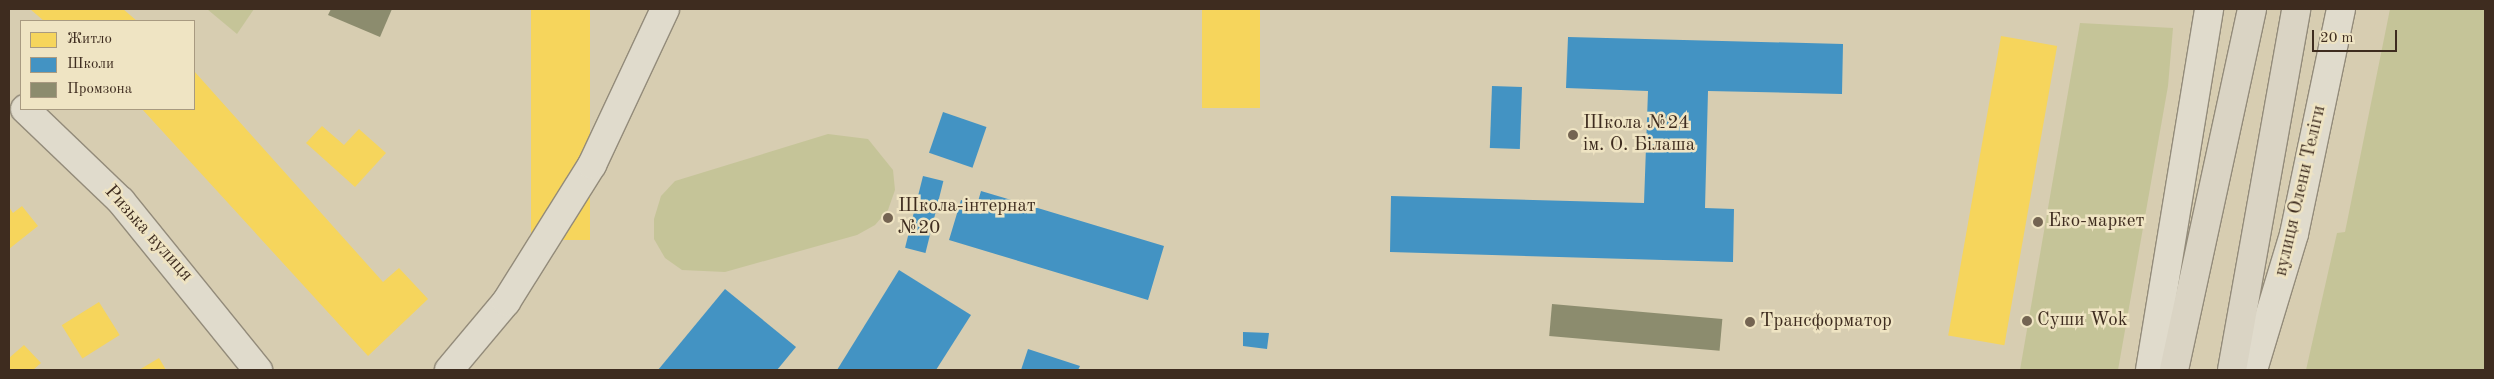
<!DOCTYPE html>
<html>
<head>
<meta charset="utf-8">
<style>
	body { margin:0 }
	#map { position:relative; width:2494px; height:379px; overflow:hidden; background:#d7cdb1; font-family:"Old Standard TT",serif }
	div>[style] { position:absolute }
	.green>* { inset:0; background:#c5c498 }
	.homes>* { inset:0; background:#f6d55c; transform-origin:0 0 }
	.schools>* { inset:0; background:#4393c3; transform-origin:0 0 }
	.industry>* { inset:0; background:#8c8c6e; transform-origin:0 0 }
	.roads { filter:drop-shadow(1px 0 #938b7a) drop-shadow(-1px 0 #938b7a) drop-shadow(0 1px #938b7a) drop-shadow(0 -1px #938b7a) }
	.tertiary>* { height:28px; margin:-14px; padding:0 14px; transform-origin:14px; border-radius:14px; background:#e0dbcc }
	.secondary>* { height:28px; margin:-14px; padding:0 14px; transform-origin:14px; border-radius:14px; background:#e0dbcc }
	.primary>* { height:28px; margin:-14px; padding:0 14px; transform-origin:14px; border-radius:14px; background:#dad4c4 }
	.dots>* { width:14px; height:14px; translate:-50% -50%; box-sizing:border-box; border:2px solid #efe4c3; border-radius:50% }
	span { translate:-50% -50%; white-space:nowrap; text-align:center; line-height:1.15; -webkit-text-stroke:5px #efe4c3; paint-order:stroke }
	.poi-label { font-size:19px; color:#3e2c1f }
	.left { translate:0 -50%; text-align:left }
	.street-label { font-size:19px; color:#3e2c1f }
	.frame { position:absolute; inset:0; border:10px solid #3e2c1f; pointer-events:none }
	.legend { position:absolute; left:20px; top:20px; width:175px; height:90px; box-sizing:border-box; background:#efe4c3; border:1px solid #a89a81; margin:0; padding:6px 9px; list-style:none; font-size:15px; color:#3e2c1f }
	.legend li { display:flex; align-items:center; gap:10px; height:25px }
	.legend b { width:25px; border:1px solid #a89a81 }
	.scale { position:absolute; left:2312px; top:30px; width:85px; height:22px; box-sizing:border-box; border:2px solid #3e2c1f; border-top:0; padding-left:6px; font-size:15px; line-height:18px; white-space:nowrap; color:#3e2c1f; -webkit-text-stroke:4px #efe4c3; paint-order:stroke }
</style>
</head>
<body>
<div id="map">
	<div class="green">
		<div style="clip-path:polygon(207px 9px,254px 9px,237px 34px)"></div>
		<div style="clip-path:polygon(2390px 9px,2485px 9px,2485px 370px,2306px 370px,2337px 233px,2345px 232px)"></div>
		<div style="clip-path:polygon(2080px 23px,2173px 28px,2168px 86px,2118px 370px,2020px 370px)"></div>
		<div style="clip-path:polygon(828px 134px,868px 139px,893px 170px,895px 190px,888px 210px,875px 225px,857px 235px,725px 272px,682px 270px,665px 258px,654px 239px,654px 219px,661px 196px,675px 181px)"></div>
	</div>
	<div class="homes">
		<div style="clip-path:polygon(30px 9px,123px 9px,137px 21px,44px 21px)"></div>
		<div style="left:531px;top:9px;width:59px;height:231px"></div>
		<div style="left:1202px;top:9px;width:58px;height:99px"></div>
		<div style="left:2001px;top:36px;width:57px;height:304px;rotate:10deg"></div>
		<div style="clip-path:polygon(194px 71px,383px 282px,399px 268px,428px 299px,368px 356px,142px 109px,194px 109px)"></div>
		<div style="clip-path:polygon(322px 126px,344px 145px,359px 129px,386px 153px,355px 187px,306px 143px)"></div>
		<div style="clip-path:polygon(22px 206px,38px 226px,9px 249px,9px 207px,13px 213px)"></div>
		<div style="left:99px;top:302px;width:39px;height:44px;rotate:58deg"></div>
		<div style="clip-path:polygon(24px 345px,41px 363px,33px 370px,9px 370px,9px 358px)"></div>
		<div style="clip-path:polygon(159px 358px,166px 370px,139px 370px)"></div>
	</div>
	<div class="schools">
		<div style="clip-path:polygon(1568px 37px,1843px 44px,1842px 94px,1708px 91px,1705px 208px,1734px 209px,1733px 262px,1390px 252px,1391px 196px,1644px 203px,1648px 91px,1566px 88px)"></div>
		<div style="left:1492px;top:86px;width:30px;height:62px;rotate:2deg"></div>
		<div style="left:943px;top:112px;width:46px;height:43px;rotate:19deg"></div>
		<div style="left:923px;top:176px;width:21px;height:74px;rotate:14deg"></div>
		<div style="clip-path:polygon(981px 191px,1164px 246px,1148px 300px,949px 240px,961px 200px,977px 205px)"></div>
		<div style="clip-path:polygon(899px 270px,971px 315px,936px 370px,837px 370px)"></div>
		<div style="clip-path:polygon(725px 289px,796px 347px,777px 370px,658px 370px)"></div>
		<div style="clip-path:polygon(1243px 332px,1269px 333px,1267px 349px,1243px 346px)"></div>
		<div style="clip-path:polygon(1028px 349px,1080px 366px,1078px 370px,1021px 370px)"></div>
	</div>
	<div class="industry">
		<div style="clip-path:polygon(331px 9px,392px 9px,380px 37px,328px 15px)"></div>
		<div style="left:1552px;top:304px;width:171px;height:32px;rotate:5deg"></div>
	</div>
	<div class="roads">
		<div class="tertiary">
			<div style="left:25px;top:109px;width:133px;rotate:43.8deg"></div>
			<div style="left:121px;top:201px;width:218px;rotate:51deg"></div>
			<div style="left:449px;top:370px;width:89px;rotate:-50deg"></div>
			<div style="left:506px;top:302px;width:162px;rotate:-57.9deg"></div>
			<div style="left:592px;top:165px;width:172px;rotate:-64.9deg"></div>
		</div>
		<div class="secondary">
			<div style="left:2150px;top:370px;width:366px;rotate:-80.7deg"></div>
			<div style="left:2253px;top:370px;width:142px;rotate:-73.2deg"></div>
			<div style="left:2294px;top:234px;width:230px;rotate:-78.2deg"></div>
		</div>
		<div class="primary">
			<div style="left:2174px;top:370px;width:369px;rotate:-77.8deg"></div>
			<div style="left:2232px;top:370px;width:367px;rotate:-79.9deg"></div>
		</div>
	</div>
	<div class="dots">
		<div style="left:1573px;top:135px;background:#746452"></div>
		<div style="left:888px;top:218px;background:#746452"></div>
		<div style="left:2038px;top:222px;background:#746452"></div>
		<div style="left:2027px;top:321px;background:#746452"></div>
		<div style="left:1750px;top:322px;background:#746452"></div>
	</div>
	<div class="poi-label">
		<span class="left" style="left:1583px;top:135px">Школа №24<br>ім. О. Білаша</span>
		<span class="left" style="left:898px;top:218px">Школа-інтернат<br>№20</span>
		<span class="left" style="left:2048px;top:222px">Еко-маркет</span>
		<span class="left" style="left:2037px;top:321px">Суши Wok</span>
		<span class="left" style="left:1760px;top:322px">Трансформатор</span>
	</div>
	<div class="street-label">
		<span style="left:2301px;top:191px;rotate:-77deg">вулиця Олени Теліги</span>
		<span style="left:148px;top:234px;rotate:48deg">Ризька вулиця</span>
	</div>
	<div class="frame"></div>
	<ul class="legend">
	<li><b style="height:14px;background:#f6d55c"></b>Житло</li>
	<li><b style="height:14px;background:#4393c3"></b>Школи</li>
	<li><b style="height:14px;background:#8c8c6e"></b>Промзона</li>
	</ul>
	<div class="scale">20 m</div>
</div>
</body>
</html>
